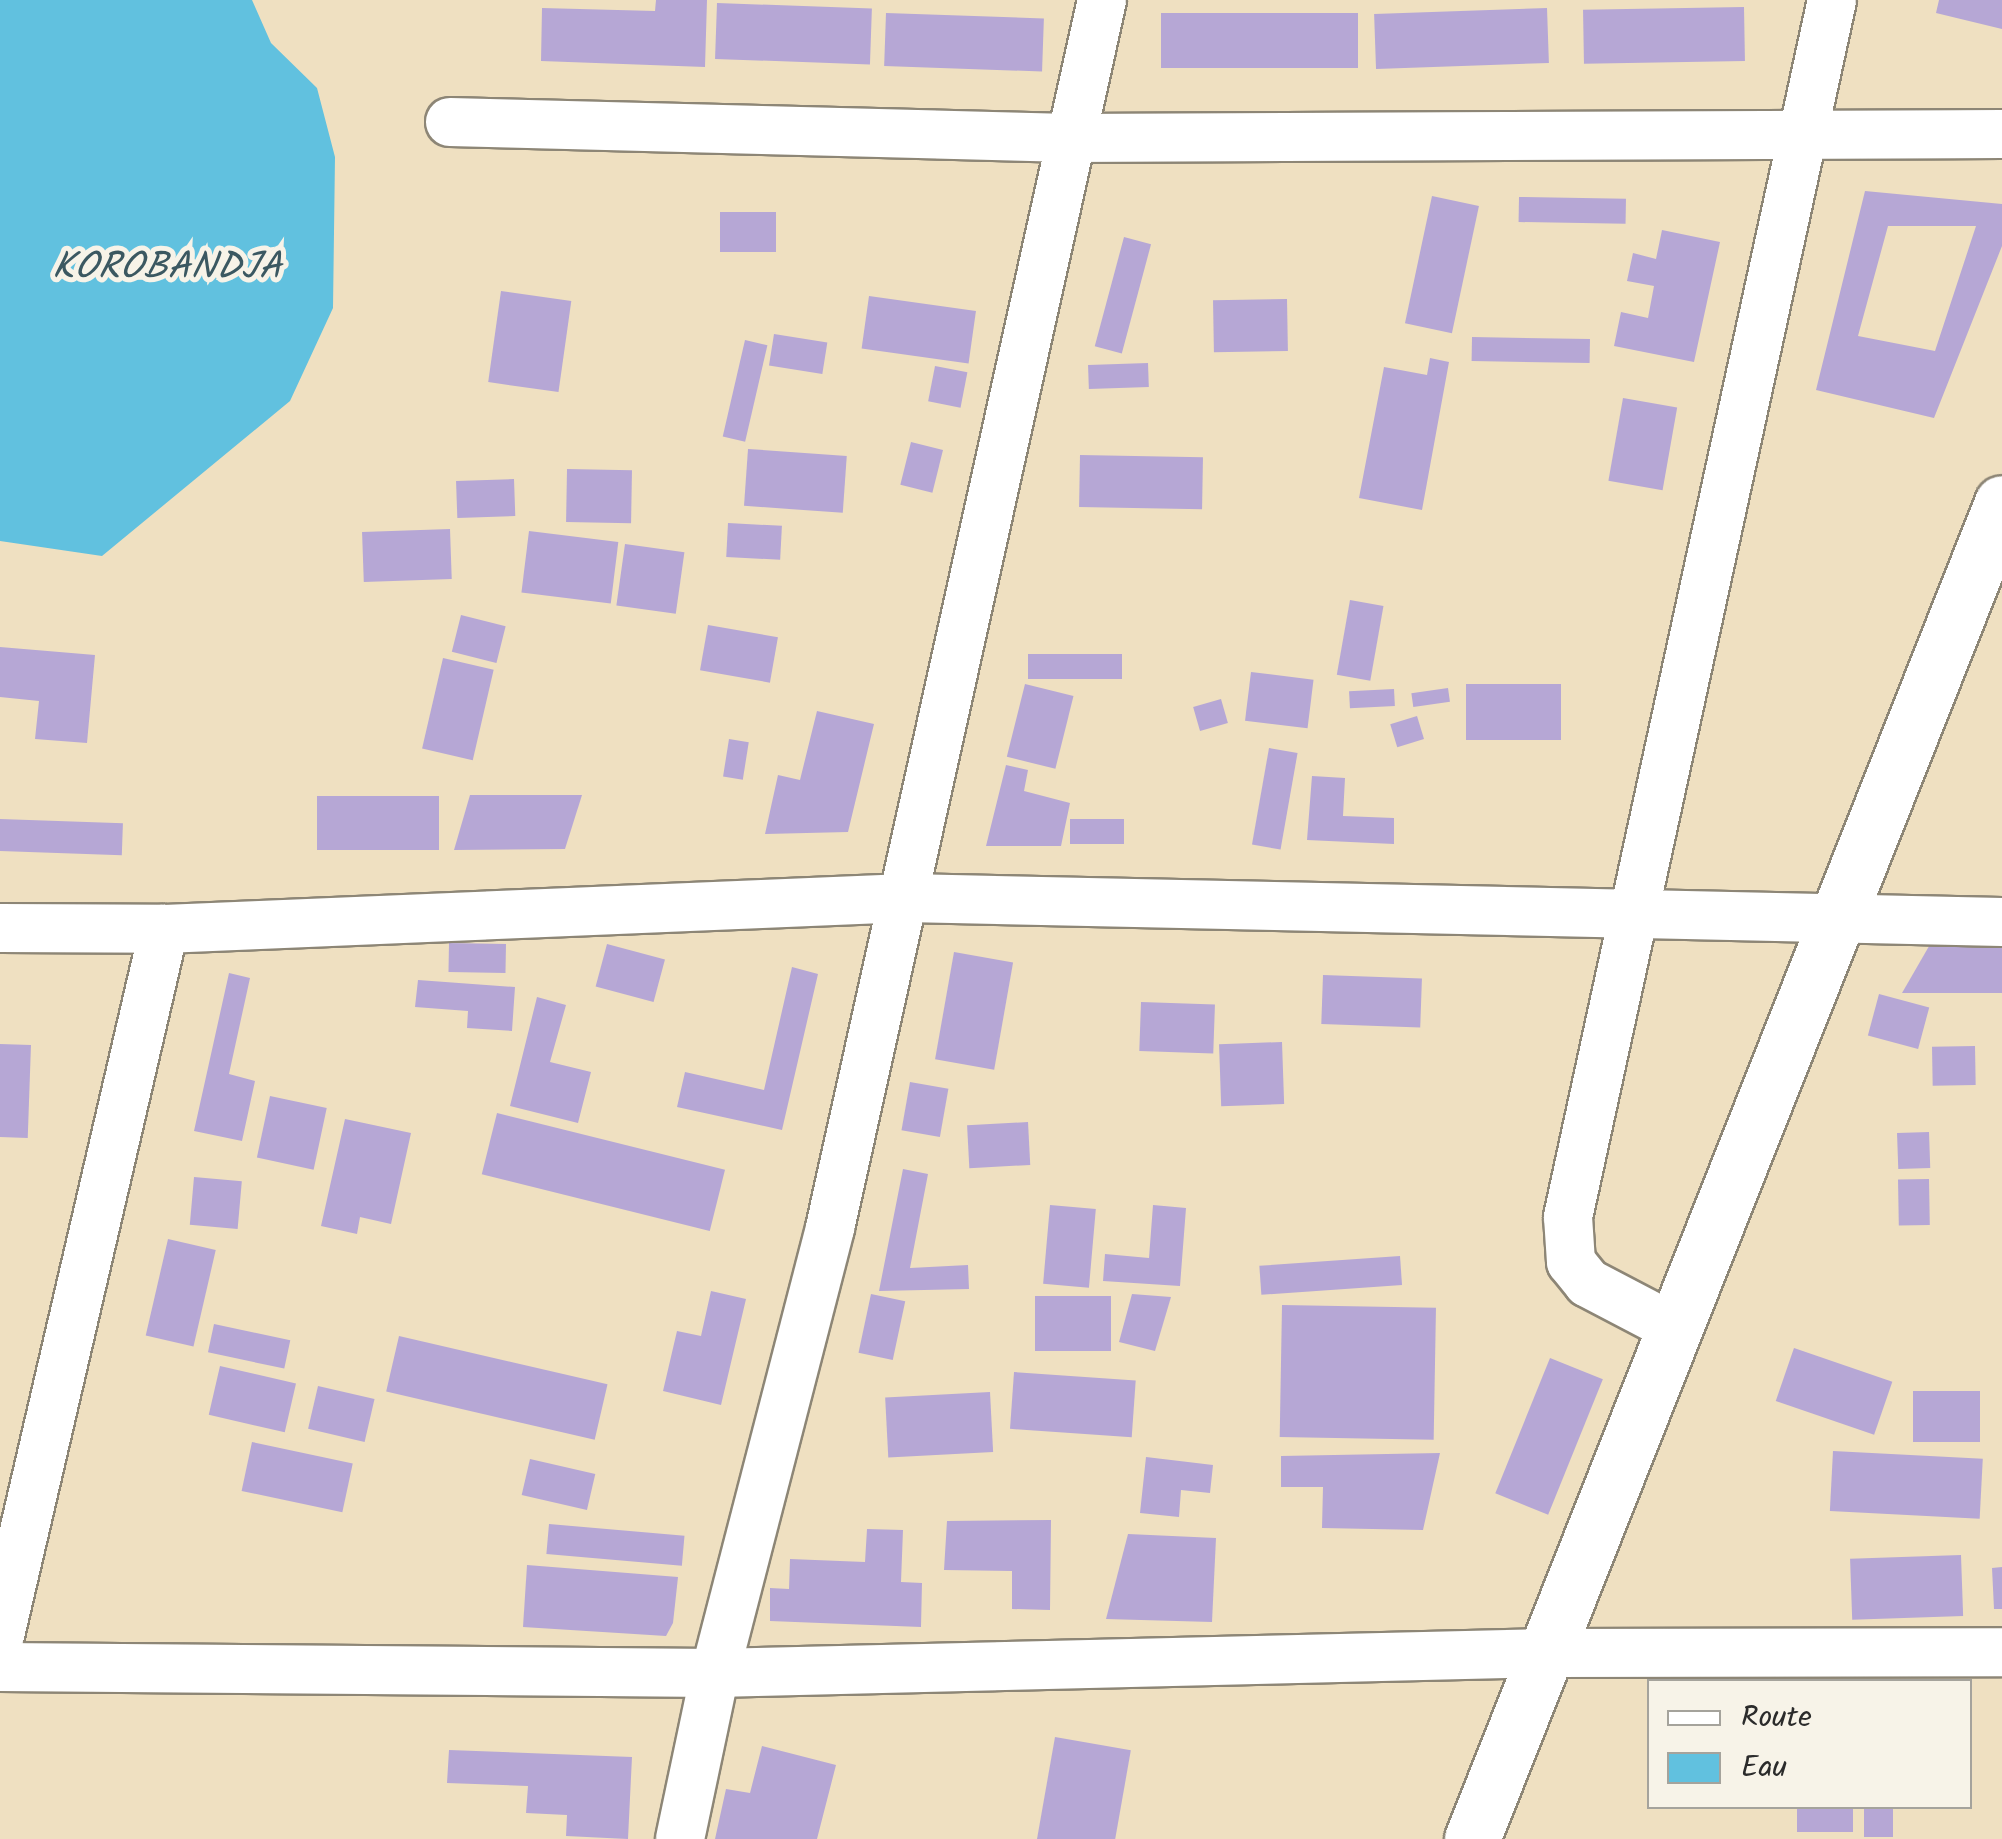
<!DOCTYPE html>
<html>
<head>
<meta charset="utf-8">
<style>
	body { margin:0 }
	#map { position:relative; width:2002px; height:1839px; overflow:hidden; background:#efe0c1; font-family:Kalam,sans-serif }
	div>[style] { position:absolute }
	.water>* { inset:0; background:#61c1df }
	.building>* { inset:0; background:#b6a7d5; transform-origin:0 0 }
	.roads { filter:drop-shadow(2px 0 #8d8676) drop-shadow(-2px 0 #8d8676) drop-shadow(0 2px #8d8676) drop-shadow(0 -2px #8d8676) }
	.minor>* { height:48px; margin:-24px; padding:0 24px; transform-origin:24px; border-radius:24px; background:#fff }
	.primary>* { height:55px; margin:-27.5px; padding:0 27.5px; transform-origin:27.5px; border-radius:27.5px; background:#fff }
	span { translate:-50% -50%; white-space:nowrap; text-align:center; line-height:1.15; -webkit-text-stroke:10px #f7f3e8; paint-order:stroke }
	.water-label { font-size:38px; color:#3b5861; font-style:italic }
	.legend { position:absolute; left:1647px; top:1679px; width:325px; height:130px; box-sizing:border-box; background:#f7f3e8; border:2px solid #a5a39c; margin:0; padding:12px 18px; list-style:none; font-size:30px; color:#2b2b2b }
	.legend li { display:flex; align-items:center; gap:20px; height:50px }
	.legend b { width:50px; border:2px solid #a5a39c }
</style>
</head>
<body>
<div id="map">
	<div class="water">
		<div style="clip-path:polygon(0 0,252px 0,271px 43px,317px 88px,335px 157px,333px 308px,290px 401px,102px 556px,0 541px)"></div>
	</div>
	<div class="building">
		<div style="clip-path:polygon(656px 0,707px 0,705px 67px,541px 61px,542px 8px,655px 11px)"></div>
		<div style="clip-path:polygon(1939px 0,2002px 0,2002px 29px,1936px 13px)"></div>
		<div style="left:717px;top:3px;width:155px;height:56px;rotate:2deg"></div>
		<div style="left:1744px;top:7px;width:54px;height:161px;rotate:89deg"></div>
		<div style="left:1547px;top:8px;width:55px;height:173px;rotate:88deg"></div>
		<div style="left:886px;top:13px;width:158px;height:53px;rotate:2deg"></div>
		<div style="left:1358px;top:13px;width:55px;height:197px;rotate:90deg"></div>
		<div style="clip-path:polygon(evenodd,1865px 191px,2002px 204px,2002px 246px,1934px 418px,1816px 390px,1865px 191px,1888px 226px,1976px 226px,1935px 351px,1858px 336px,1888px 226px)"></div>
		<div style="left:1432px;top:196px;width:48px;height:130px;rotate:12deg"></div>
		<div style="left:1519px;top:197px;width:107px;height:25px;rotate:1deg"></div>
		<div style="left:776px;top:212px;width:40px;height:56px;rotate:90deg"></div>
		<div style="clip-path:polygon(1662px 230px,1720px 242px,1694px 362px,1614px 346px,1621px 312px,1648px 318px,1654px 286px,1627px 281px,1633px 253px,1656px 259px)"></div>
		<div style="left:1124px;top:237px;width:28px;height:113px;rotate:15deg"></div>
		<div style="left:501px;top:291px;width:71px;height:92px;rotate:8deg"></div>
		<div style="left:869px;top:296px;width:108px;height:53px;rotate:8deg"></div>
		<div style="left:1287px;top:299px;width:52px;height:74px;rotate:89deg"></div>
		<div style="left:774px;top:334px;width:54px;height:32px;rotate:9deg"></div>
		<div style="left:1472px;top:337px;width:118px;height:24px;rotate:1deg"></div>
		<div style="left:745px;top:340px;width:23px;height:99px;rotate:13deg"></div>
		<div style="clip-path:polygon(1430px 358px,1449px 362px,1422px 510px,1359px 498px,1384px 367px,1427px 375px)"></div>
		<div style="left:1148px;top:363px;width:24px;height:60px;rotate:88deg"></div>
		<div style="left:935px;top:366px;width:33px;height:36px;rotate:11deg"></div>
		<div style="left:1623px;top:398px;width:55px;height:84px;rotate:10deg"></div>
		<div style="left:911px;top:442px;width:33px;height:44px;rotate:14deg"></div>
		<div style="left:748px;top:449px;width:99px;height:57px;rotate:4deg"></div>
		<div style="left:1080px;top:455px;width:123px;height:52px;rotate:1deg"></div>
		<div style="left:567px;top:469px;width:65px;height:53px;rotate:1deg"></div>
		<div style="left:514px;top:479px;width:37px;height:58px;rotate:88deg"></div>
		<div style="left:728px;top:523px;width:54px;height:34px;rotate:3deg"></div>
		<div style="left:450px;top:529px;width:50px;height:88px;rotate:88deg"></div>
		<div style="left:529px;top:531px;width:90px;height:62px;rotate:7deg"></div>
		<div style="left:625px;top:544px;width:60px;height:62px;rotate:8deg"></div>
		<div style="left:1350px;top:600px;width:34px;height:76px;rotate:10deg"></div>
		<div style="left:461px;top:615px;width:46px;height:38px;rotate:14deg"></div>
		<div style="left:708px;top:625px;width:71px;height:46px;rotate:10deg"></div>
		<div style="clip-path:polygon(0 647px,95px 655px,87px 743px,35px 739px,39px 701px,0 697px)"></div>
		<div style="left:1122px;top:654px;width:25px;height:94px;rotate:90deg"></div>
		<div style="left:443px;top:658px;width:52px;height:93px;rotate:13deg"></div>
		<div style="left:1251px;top:672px;width:63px;height:49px;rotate:7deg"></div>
		<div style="left:1025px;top:684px;width:50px;height:75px;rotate:14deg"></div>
		<div style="left:1466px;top:684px;width:95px;height:56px"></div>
		<div style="left:1448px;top:688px;width:14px;height:37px;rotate:82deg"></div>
		<div style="left:1394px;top:689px;width:17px;height:45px;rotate:87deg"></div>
		<div style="left:1221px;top:699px;width:25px;height:29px;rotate:74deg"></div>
		<div style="clip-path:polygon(817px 711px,874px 724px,848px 832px,765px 834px,778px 775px,800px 780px)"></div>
		<div style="left:1417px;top:716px;width:24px;height:28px;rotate:73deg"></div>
		<div style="left:729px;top:739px;width:20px;height:38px;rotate:9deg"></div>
		<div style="left:1269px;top:748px;width:29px;height:98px;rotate:10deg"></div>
		<div style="clip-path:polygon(1006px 765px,1028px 770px,1024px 791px,1070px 803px,1061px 846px,986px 846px)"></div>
		<div style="clip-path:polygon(1312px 776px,1345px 778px,1343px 816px,1394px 818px,1394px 844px,1307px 840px)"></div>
		<div style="clip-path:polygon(470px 795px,582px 795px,565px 849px,454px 850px)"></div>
		<div style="left:439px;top:796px;width:54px;height:122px;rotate:90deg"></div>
		<div style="left:0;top:819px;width:123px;height:32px;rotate:2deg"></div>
		<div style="left:1124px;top:819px;width:25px;height:54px;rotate:90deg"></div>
		<div style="clip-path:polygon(1932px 941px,2002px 941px,2002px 993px,1902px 993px)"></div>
		<div style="left:449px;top:943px;width:57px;height:29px;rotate:1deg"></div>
		<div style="left:607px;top:944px;width:60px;height:44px;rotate:15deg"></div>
		<div style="left:954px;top:952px;width:60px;height:109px;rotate:10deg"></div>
		<div style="clip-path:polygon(792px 967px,818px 974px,782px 1130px,677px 1107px,685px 1072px,764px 1090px)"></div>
		<div style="clip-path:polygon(229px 973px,250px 978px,229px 1074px,255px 1081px,242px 1141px,194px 1131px)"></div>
		<div style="left:1323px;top:975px;width:99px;height:49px;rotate:2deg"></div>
		<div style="clip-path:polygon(418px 980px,515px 987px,512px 1031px,467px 1028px,468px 1011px,415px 1007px)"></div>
		<div style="left:1879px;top:994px;width:52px;height:43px;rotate:15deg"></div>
		<div style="clip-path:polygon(537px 997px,566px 1005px,550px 1062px,591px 1072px,578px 1123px,510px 1106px)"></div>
		<div style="left:1141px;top:1002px;width:74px;height:49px;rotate:2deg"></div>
		<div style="left:1282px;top:1042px;width:62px;height:63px;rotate:88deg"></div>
		<div style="left:0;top:1044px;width:31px;height:93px;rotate:2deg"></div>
		<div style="left:1975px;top:1046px;width:39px;height:43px;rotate:89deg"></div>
		<div style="left:910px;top:1082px;width:39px;height:49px;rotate:10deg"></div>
		<div style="left:270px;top:1096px;width:58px;height:63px;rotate:12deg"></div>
		<div style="left:497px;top:1113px;width:235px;height:63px;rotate:14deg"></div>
		<div style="clip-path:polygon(345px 1119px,411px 1133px,391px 1224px,360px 1217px,357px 1234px,321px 1226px)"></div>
		<div style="left:1028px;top:1122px;width:43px;height:61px;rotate:87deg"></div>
		<div style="left:1929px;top:1132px;width:36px;height:32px;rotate:88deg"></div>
		<div style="clip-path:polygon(903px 1169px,928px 1174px,910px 1268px,968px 1265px,969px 1289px,879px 1291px)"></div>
		<div style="left:194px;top:1177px;width:48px;height:48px;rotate:5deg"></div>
		<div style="left:1929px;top:1179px;width:46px;height:31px;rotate:89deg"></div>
		<div style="left:1050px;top:1205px;width:46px;height:79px;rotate:5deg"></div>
		<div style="clip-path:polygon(1153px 1205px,1186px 1208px,1180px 1286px,1103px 1281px,1105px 1254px,1149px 1258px)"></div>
		<div style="left:168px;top:1239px;width:49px;height:99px;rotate:13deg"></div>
		<div style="left:1400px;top:1256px;width:29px;height:141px;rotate:86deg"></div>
		<div style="clip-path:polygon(711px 1291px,746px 1299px,721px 1405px,663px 1391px,677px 1331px,701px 1336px)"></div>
		<div style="left:871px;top:1294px;width:35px;height:60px;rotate:12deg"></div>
		<div style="clip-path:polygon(1132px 1294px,1171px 1297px,1155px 1351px,1119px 1342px)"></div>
		<div style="left:1035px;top:1296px;width:76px;height:55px"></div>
		<div style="left:1282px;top:1305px;width:154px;height:132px;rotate:1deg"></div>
		<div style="left:214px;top:1324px;width:78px;height:29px;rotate:12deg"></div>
		<div style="left:399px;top:1336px;width:214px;height:57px;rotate:13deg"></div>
		<div style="left:1794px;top:1348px;width:104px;height:56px;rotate:19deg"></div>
		<div style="left:1550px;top:1358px;width:57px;height:146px;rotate:22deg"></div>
		<div style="left:220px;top:1366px;width:78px;height:50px;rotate:13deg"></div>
		<div style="left:1014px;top:1372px;width:122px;height:57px;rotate:4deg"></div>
		<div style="left:318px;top:1386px;width:58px;height:44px;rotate:13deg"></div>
		<div style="left:1980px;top:1391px;width:51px;height:67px;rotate:90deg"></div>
		<div style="left:990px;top:1392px;width:60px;height:105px;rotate:87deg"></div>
		<div style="left:252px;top:1442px;width:103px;height:50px;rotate:12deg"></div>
		<div style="left:1833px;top:1451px;width:150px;height:60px;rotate:3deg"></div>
		<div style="clip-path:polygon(1440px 1453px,1423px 1530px,1322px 1528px,1323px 1487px,1281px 1487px,1281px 1456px)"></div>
		<div style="clip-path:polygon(1146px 1457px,1213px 1465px,1210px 1493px,1181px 1490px,1179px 1517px,1140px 1513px)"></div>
		<div style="left:530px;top:1459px;width:67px;height:37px;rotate:13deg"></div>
		<div style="clip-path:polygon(1051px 1520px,1050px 1610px,1012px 1609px,1012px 1571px,944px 1570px,947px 1521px)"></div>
		<div style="left:549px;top:1524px;width:136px;height:30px;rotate:5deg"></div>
		<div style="clip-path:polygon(867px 1529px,903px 1530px,901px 1582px,922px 1583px,921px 1627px,770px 1621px,770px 1588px,789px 1589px,790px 1559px,865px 1562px)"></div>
		<div style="clip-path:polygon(1128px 1534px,1216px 1538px,1212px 1622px,1106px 1619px)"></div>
		<div style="left:1961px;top:1555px;width:61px;height:111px;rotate:88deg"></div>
		<div style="clip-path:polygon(527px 1565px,678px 1577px,673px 1623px,666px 1636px,523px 1627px)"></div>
		<div style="clip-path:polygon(2002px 1567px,2002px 1609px,1994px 1609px,1992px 1568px)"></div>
		<div style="left:1055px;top:1737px;width:77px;height:104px;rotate:10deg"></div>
		<div style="clip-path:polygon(762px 1746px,836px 1765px,817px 1839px,715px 1839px,726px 1789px,750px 1793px)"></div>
		<div style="clip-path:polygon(449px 1750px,632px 1757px,628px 1839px,566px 1836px,567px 1815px,526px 1813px,528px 1786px,447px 1783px)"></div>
		<div style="left:1797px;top:1806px;width:56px;height:26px"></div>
		<div style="left:1864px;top:1806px;width:29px;height:31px"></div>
	</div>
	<div class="roads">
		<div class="minor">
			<div style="left:450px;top:122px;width:619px;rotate:1.48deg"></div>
			<div style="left:1069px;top:138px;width:933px;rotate:-0.25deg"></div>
			<div style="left:0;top:928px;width:164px;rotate:0.3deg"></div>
			<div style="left:164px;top:929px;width:743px;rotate:-2.39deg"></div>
			<div style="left:906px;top:898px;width:1096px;rotate:1.25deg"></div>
			<div style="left:1674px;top:1328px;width:97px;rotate:-152.4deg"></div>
			<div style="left:1588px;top:1283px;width:27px;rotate:-129deg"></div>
			<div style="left:1571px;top:1262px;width:45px;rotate:-93.8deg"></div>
			<div style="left:1568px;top:1217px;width:1245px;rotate:-77.76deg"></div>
			<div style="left:0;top:1635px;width:725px;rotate:-76.92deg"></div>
			<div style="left:0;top:1667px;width:715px;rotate:0.48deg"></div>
			<div style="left:715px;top:1673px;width:835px;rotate:-1.37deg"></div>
			<div style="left:1550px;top:1653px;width:452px;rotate:-0.1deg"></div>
			<div style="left:680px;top:1839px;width:170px;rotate:-78.1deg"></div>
			<div style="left:715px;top:1673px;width:460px;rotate:-75.5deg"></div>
			<div style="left:830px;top:1228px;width:1258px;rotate:-77.51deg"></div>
		</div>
		<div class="primary">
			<div style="left:1472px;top:1839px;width:1437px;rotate:-68.36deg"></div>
		</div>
	</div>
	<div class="water-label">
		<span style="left:167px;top:269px">KOROBANDJA</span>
	</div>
	<ul class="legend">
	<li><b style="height:12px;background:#fff"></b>Route</li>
	<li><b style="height:28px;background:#61c1df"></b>Eau</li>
	</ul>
</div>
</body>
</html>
